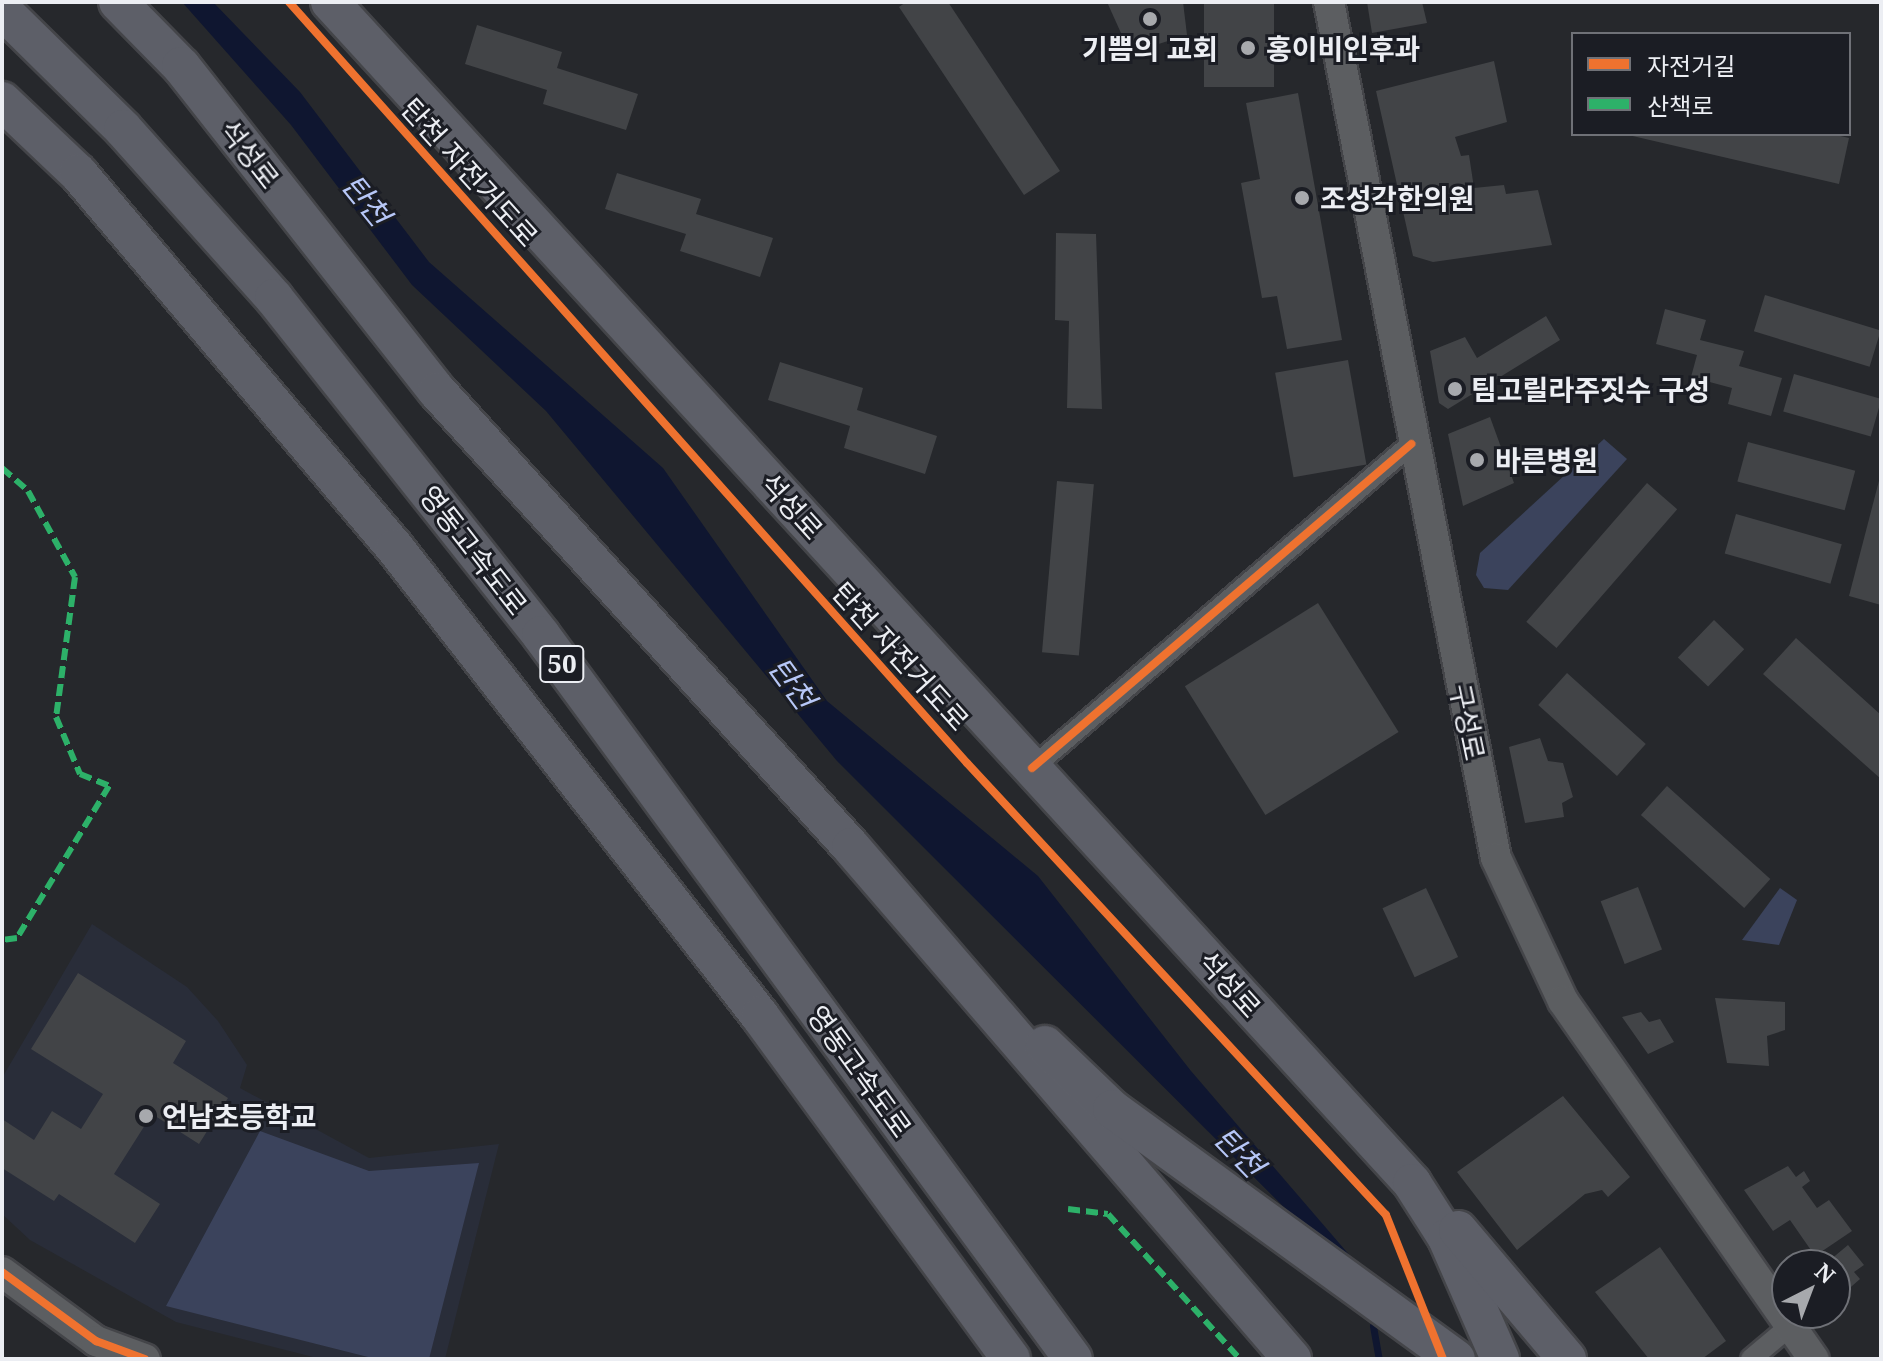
<!DOCTYPE html>
<html>
<head>
<meta charset="utf-8">
<style>
	body { margin:0 }
	#map { position:relative; width:1883px; height:1361px; overflow:hidden; background:#26282c; font-family:"Noto Serif","Noto Sans KR",serif }
	div>[style] { position:absolute }
	.built>* { inset:0; background:#292d39 }
	.green>* { inset:0; background:#3b435c }
	.water>* { inset:0; background:#0f1630 }
	.stream>* { height:7px; margin:-3.5px; padding:0 3.5px; transform-origin:3.5px; border-radius:3.5px; background:#0f1630 }
	.building>* { inset:0; background:#424447; transform-origin:0 0 }
	.roads { filter:drop-shadow(2px 0 #444549) drop-shadow(-2px 0 #444549) drop-shadow(0 2px #444549) drop-shadow(0 -2px #444549) }
	.street>* { height:20px; margin:-10px; padding:0 10px; transform-origin:10px; border-radius:10px; background:#5c5e61 }
	.secondary>* { height:30px; margin:-15px; padding:0 15px; transform-origin:15px; border-radius:15px; background:#5c5e61 }
	.highway>* { height:38px; margin:-19px; padding:0 19px; transform-origin:19px; border-radius:19px; background:#5d5f68 }
	.quiet>* { height:6px; margin-top:-3px; transform-origin:0; background:repeating-linear-gradient(90deg,#2db169 0 12px,transparent 0 18px) }
	.cycleway>* { height:8px; margin:-4px; padding:0 4px; transform-origin:4px; border-radius:4px; background:#ef722f }
	.dots>* { width:22px; height:22px; translate:-50% -50%; box-sizing:border-box; border:4px solid #1b1d24; border-radius:50% }
	span { translate:-50% -50%; white-space:nowrap; text-align:center; line-height:1.15; -webkit-text-stroke:6px #1b1d24; paint-order:stroke }
	.shield-label span { padding:2px 6px; background:#1b1d24; border:2px solid; border-radius:6px; -webkit-text-stroke-width:0 }
	.shield-label { font-size:26px; color:#eceef3; font-weight:700 }
	.poi-label { font-size:28px; color:#eceef3; font-weight:700 }
	.left { translate:0 -50%; text-align:left }
	.street-label { font-size:28px; color:#eceef3 }
	.water-label { font-size:30px; color:#b7c7f7; font-style:italic }
	.frame { position:absolute; inset:0; border:4px solid #eceef3; pointer-events:none }
	.legend { position:absolute; left:1571px; top:32px; width:280px; height:104px; box-sizing:border-box; background:#1b1d24; border:2px solid #6f7177; margin:0; padding:10px 14px; list-style:none; font-size:24px; color:#eceef3 }
	.legend li { display:flex; align-items:center; gap:16px; height:40px }
	.legend b { width:40px; border:2px solid #6f7177 }
	.north { position:absolute; left:1771px; top:1249px; width:80px; height:80px; box-sizing:border-box; background:#1b1d24; border:2px solid #6f7177; border-radius:50%; rotate:42deg; font-size:22px; font-weight:700; line-height:32px; text-align:center; color:#eceef3 }
	.north::after { content:''; display:block; margin:auto; width:28px; height:36px; background:#a7a9ad; clip-path:polygon(50% 0,100% 100%,50% 72%,0 100%) }
</style>
</head>
<body>
<div id="map">
	<div class="built">
		<div style="clip-path:polygon(92px 924px,187px 987px,218px 1021px,247px 1065px,240px 1088px,369px 1158px,499px 1144px,445px 1359px,321px 1359px,176px 1322px,30px 1240px,2px 1214px,2px 1078px)"></div>
	</div>
	<div class="green">
		<div style="clip-path:polygon(1604px 439px,1627px 459px,1508px 590px,1484px 588px,1476px 575px,1480px 553px)"></div>
		<div style="clip-path:polygon(1780px 888px,1797px 900px,1779px 945px,1742px 940px)"></div>
		<div style="clip-path:polygon(260px 1131px,369px 1171px,479px 1163px,429px 1359px,376px 1359px,166px 1306px)"></div>
	</div>
	<div class="water">
		<div style="clip-path:polygon(182px 2px,213px 2px,300px 92px,429px 262px,663px 468px,827px 701px,1038px 876px,1191px 1071px,1376px 1286px,1375px 1332px,1349px 1272px,837px 761px,546px 411px,412px 285px,291px 125px)"></div>
	</div>
	<div class="stream">
		<div style="left:1373px;top:1326px;width:34px;rotate:80deg"></div>
	</div>
	<div class="building">
		<div style="clip-path:polygon(906px 2px,948px 2px,1060px 171px,1024px 195px,899px 7px)"></div>
		<div style="clip-path:polygon(1107px 2px,1183px 2px,1187px 35px,1130px 53px)"></div>
		<div style="left:1204px;top:2px;width:70px;height:85px"></div>
		<div style="clip-path:polygon(1367px 2px,1422px 2px,1427px 23px,1372px 33px)"></div>
		<div style="clip-path:polygon(477px 25px,562px 52px,557px 68px,638px 94px,626px 130px,543px 104px,547px 90px,465px 64px)"></div>
		<div style="clip-path:polygon(1494px 61px,1507px 122px,1455px 137px,1461px 156px,1469px 155px,1474px 188px,1504px 185px,1506px 194px,1538px 190px,1552px 245px,1433px 262px,1413px 256px,1376px 91px)"></div>
		<div style="clip-path:polygon(1298px 93px,1342px 340px,1287px 349px,1277px 296px,1262px 298px,1241px 183px,1260px 179px,1246px 103px)"></div>
		<div style="clip-path:polygon(1624px 134px,1832px 134px,1849px 138px,1839px 184px)"></div>
		<div style="clip-path:polygon(617px 173px,701px 199px,696px 214px,773px 238px,760px 277px,680px 251px,686px 234px,605px 209px)"></div>
		<div style="clip-path:polygon(1056px 233px,1096px 234px,1102px 409px,1067px 408px,1069px 321px,1055px 320px)"></div>
		<div style="left:1765px;top:295px;width:121px;height:38px;rotate:17deg"></div>
		<div style="clip-path:polygon(1665px 309px,1706px 320px,1700px 340px,1744px 351px,1739px 366px,1782px 378px,1771px 416px,1728px 404px,1732px 388px,1691px 377px,1697px 355px,1656px 344px)"></div>
		<div style="clip-path:polygon(1546px 316px,1560px 340px,1448px 409px,1439px 403px,1430px 351px,1465px 337px,1477px 358px)"></div>
		<div style="left:1348px;top:360px;width:106px;height:74px;rotate:80deg"></div>
		<div style="clip-path:polygon(780px 362px,863px 388px,857px 410px,937px 436px,925px 474px,844px 448px,850px 426px,768px 400px)"></div>
		<div style="left:1794px;top:374px;width:91px;height:39px;rotate:16deg"></div>
		<div style="clip-path:polygon(1490px 417px,1514px 483px,1463px 506px,1448px 434px)"></div>
		<div style="left:1748px;top:442px;width:111px;height:41px;rotate:15deg"></div>
		<div style="clip-path:polygon(1880px 477px,1881px 477px,1881px 605px,1849px 596px)"></div>
		<div style="left:1057px;top:481px;width:37px;height:172px;rotate:5deg"></div>
		<div style="left:1647px;top:483px;width:40px;height:184px;rotate:41deg"></div>
		<div style="left:1736px;top:514px;width:110px;height:41px;rotate:16deg"></div>
		<div style="left:1318px;top:603px;width:152px;height:157px;rotate:58deg"></div>
		<div style="left:1714px;top:620px;width:42px;height:52px;rotate:44deg"></div>
		<div style="clip-path:polygon(1796px 638px,1881px 715px,1881px 779px,1763px 674px)"></div>
		<div style="left:1567px;top:673px;width:106px;height:43px;rotate:42deg"></div>
		<div style="clip-path:polygon(1540px 738px,1548px 761px,1563px 763px,1573px 797px,1562px 803px,1564px 817px,1525px 823px,1509px 747px)"></div>
		<div style="left:1667px;top:786px;width:139px;height:39px;rotate:42deg"></div>
		<div style="left:1638px;top:887px;width:67px;height:40px;rotate:69deg"></div>
		<div style="left:1426px;top:888px;width:76px;height:48px;rotate:65deg"></div>
		<div style="clip-path:polygon(78px 973px,186px 1041px,173px 1063px,228px 1098px,199px 1144px,152px 1114px,114px 1174px,160px 1204px,135px 1243px,59px 1194px,54px 1201px,2px 1168px,2px 1119px,34px 1140px,52px 1111px,81px 1129px,103px 1094px,31px 1049px)"></div>
		<div style="clip-path:polygon(1715px 998px,1785px 1002px,1785px 1030px,1767px 1036px,1769px 1066px,1727px 1063px)"></div>
		<div style="clip-path:polygon(1641px 1012px,1649px 1022px,1660px 1019px,1674px 1042px,1648px 1054px,1622px 1017px)"></div>
		<div style="clip-path:polygon(1563px 1096px,1630px 1177px,1608px 1197px,1602px 1190px,1585px 1194px,1517px 1250px,1457px 1172px)"></div>
		<div style="clip-path:polygon(1788px 1166px,1796px 1177px,1804px 1171px,1810px 1181px,1802px 1187px,1817px 1208px,1829px 1200px,1852px 1231px,1815px 1256px,1790px 1220px,1773px 1231px,1744px 1190px)"></div>
		<div style="clip-path:polygon(1848px 1245px,1864px 1265px,1854px 1272px,1860px 1279px,1835px 1301px,1835px 1265px,1824px 1265px)"></div>
		<div style="clip-path:polygon(1660px 1247px,1726px 1341px,1702px 1359px,1649px 1359px,1595px 1292px)"></div>
	</div>
	<div class="roads">
		<div class="street">
			<div style="left:1032px;top:768px;width:499px;rotate:-40.5deg"></div>
			<div style="left:1751px;top:1359px;width:50px;rotate:-40.1deg"></div>
		</div>
		<div class="secondary">
			<div style="left:1329px;top:2px;width:872px;rotate:78.96deg"></div>
			<div style="left:1496px;top:858px;width:158px;rotate:64.9deg"></div>
			<div style="left:1563px;top:1001px;width:437px;rotate:55deg"></div>
			<div style="left:2px;top:1272px;width:117px;rotate:36.3deg"></div>
			<div style="left:96px;top:1341px;width:52px;rotate:20.2deg"></div>
		</div>
		<div class="highway">
			<div style="left:118px;top:2px;width:90px;rotate:45.5deg"></div>
			<div style="left:181px;top:66px;width:414px;rotate:51.8deg"></div>
			<div style="left:437px;top:391px;width:616px;rotate:47.76deg"></div>
			<div style="left:851px;top:847px;width:676px;rotate:49.26deg"></div>
			<div style="left:330px;top:2px;width:1602px;rotate:47.5deg"></div>
			<div style="left:1412px;top:1183px;width:65px;rotate:57.5deg"></div>
			<div style="left:1447px;top:1238px;width:132px;rotate:66.3deg"></div>
			<div style="left:2px;top:10px;width:170px;rotate:44.5deg"></div>
			<div style="left:123px;top:129px;width:227px;rotate:48.2deg"></div>
			<div style="left:274px;top:298px;width:430px;rotate:51.6deg"></div>
			<div style="left:541px;top:635px;width:898px;rotate:53.69deg"></div>
			<div style="left:2px;top:101px;width:105px;rotate:43.5deg"></div>
			<div style="left:78px;top:173px;width:491px;rotate:49.8deg"></div>
			<div style="left:395px;top:548px;width:594px;rotate:52.05deg"></div>
			<div style="left:760px;top:1016px;width:425px;rotate:53.8deg"></div>
			<div style="left:1045px;top:1045px;width:93px;rotate:43.7deg"></div>
			<div style="left:1112px;top:1109px;width:425px;rotate:36deg"></div>
			<div style="left:1458px;top:1230px;width:169px;rotate:49.8deg"></div>
		</div>
	</div>
	<div class="quiet">
		<div style="left:2px;top:468px;width:35px;rotate:41deg"></div>
		<div style="left:28px;top:491px;width:98px;rotate:61.3deg"></div>
		<div style="left:75px;top:577px;width:141px;rotate:97.7deg"></div>
		<div style="left:56px;top:717px;width:62px;rotate:67.2deg"></div>
		<div style="left:80px;top:774px;width:31px;rotate:22deg"></div>
		<div style="left:109px;top:786px;width:178px;rotate:121.2deg"></div>
		<div style="left:17px;top:938px;width:15px;rotate:172deg"></div>
		<div style="left:1068px;top:1209px;width:40px;rotate:7.1deg"></div>
		<div style="left:1108px;top:1214px;width:196px;rotate:47.7deg"></div>
	</div>
	<div class="cycleway">
		<div style="left:289px;top:2px;width:1019px;rotate:48.3deg"></div>
		<div style="left:967px;top:763px;width:616px;rotate:47.17deg"></div>
		<div style="left:1386px;top:1215px;width:155px;rotate:68.4deg"></div>
		<div style="left:1032px;top:768px;width:499px;rotate:-40.5deg"></div>
		<div style="left:2px;top:1272px;width:117px;rotate:36.3deg"></div>
		<div style="left:96px;top:1341px;width:52px;rotate:20.2deg"></div>
	</div>
	<div class="dots">
		<div style="left:1150px;top:19px;background:#a7a9ad"></div>
		<div style="left:1248px;top:48px;background:#a7a9ad"></div>
		<div style="left:1302px;top:198px;background:#a7a9ad"></div>
		<div style="left:1455px;top:389px;background:#a7a9ad"></div>
		<div style="left:1477px;top:460px;background:#a7a9ad"></div>
		<div style="left:146px;top:1116px;background:#a7a9ad"></div>
	</div>
	<div class="shield-label">
		<span style="left:562px;top:664px">50</span>
	</div>
	<div class="poi-label">
		<span style="left:1150px;top:48px">기쁨의 교회</span>
		<span class="left" style="left:1266px;top:48px">홍이비인후과</span>
		<span class="left" style="left:1320px;top:198px">조성각한의원</span>
		<span class="left" style="left:1471px;top:389px">팀고릴라주짓수 구성</span>
		<span class="left" style="left:1495px;top:460px">바른병원</span>
		<span class="left" style="left:162px;top:1116px">언남초등학교</span>
	</div>
	<div class="street-label">
		<span style="left:250px;top:154px;rotate:52deg">석성로</span>
		<span style="left:470px;top:172px;rotate:48deg">탄천 자전거도로</span>
		<span style="left:792px;top:506px;rotate:48deg">석성로</span>
		<span style="left:474px;top:550px;rotate:52deg">영동고속도로</span>
		<span style="left:901px;top:656px;rotate:48deg">탄천 자전거도로</span>
		<span style="left:1468px;top:722px;rotate:78deg">구성로</span>
		<span style="left:1230px;top:984px;rotate:48deg">석성로</span>
		<span style="left:860px;top:1071px;rotate:54deg">영동고속도로</span>
	</div>
	<div class="water-label">
		<span style="left:366px;top:200px;rotate:51deg">탄천</span>
		<span style="left:792px;top:683px;rotate:54deg">탄천</span>
		<span style="left:1239px;top:1152px;rotate:46deg">탄천</span>
	</div>
	<div class="frame"></div>
	<ul class="legend">
	<li><b style="height:10px;background:#ef722f"></b>자전거길</li>
	<li><b style="height:10px;background:#2db169"></b>산책로</li>
	</ul>
	<div class="north">N</div>
</div>
</body>
</html>
